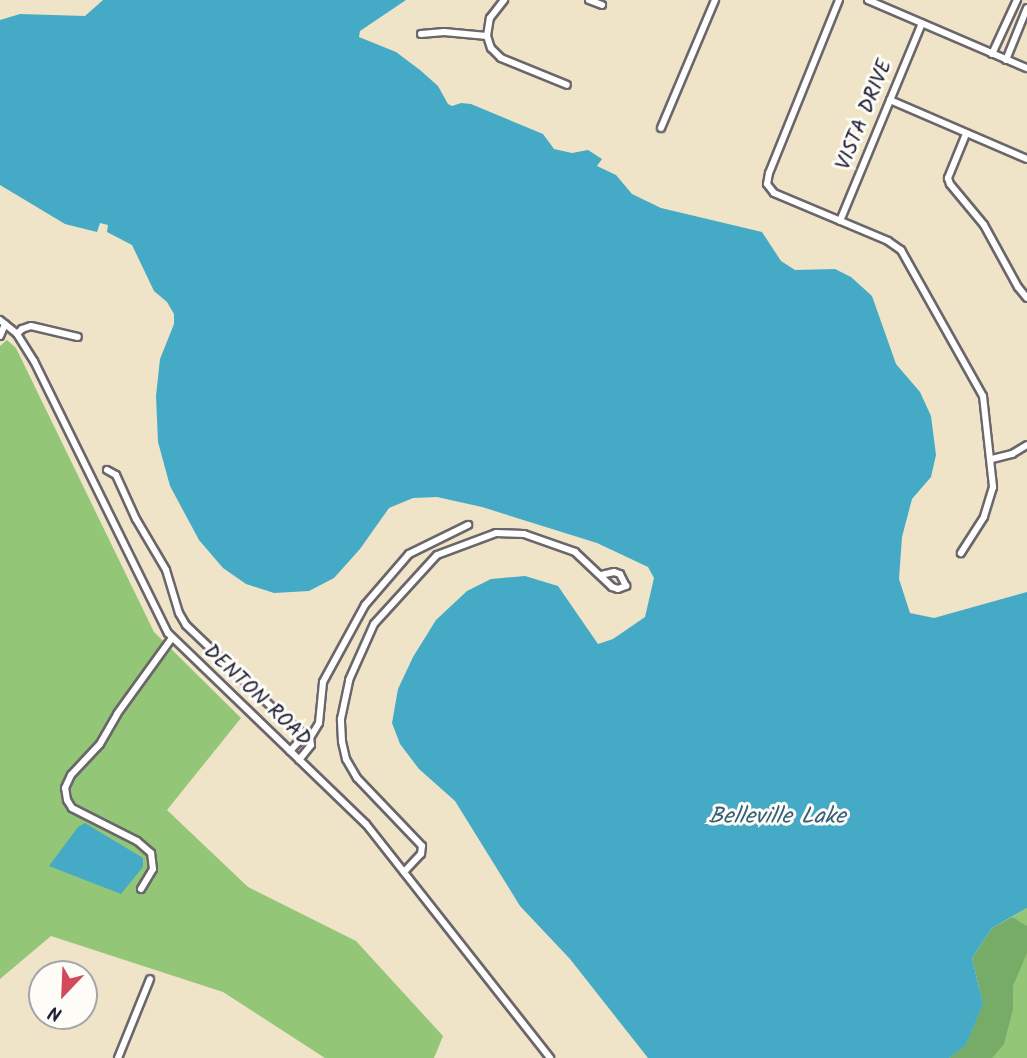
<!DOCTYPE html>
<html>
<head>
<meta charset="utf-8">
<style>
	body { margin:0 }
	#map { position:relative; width:1027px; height:1058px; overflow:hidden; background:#efe4c7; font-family:Kalam,sans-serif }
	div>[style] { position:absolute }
	.green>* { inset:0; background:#94c677 }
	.forest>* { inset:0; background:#77ab68 }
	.water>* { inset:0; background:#45aac5 }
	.roads { filter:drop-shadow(2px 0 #6a666c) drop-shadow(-2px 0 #6a666c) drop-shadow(0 2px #6a666c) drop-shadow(0 -2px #6a666c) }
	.minor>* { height:6px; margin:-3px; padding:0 3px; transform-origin:3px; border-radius:3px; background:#fff }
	span { translate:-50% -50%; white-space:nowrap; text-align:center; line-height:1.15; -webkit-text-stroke:6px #fdfcf7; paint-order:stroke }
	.street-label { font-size:21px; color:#22223b }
	.water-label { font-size:23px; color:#325f79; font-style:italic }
	.north { position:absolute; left:28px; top:960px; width:70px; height:70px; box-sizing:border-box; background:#fdfcf7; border:2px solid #a5a5ac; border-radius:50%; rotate:203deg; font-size:19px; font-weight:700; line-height:28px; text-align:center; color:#22223b }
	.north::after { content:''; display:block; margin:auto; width:24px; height:32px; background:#d1495b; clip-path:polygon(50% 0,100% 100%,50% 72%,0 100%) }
</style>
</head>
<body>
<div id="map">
	<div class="green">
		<div style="clip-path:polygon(7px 340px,16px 348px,154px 632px,241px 718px,167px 810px,248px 887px,356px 941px,443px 1036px,434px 1058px,325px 1058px,223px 992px,51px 936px,0 979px,0 346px)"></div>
		<div style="clip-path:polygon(1027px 908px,1027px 1058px,949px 1058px,1012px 917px)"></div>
	</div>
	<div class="forest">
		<div style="clip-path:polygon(1012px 917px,1027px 926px,1027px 953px,1013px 986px,1013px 1009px,1004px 1044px,992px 1058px,949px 1058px,966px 1045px,983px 1004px,972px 958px,992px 928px)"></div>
	</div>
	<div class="water">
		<div style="clip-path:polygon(103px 0,406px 0,360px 31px,359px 37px,396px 52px,420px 70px,438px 86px,448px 104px,452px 106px,461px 103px,471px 104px,543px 134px,554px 149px,572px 153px,588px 150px,602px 159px,597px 166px,616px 175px,632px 194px,661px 208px,762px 232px,781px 261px,795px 270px,835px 269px,851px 277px,872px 296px,896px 364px,920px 392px,931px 416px,936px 455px,931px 477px,912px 499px,902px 537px,899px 579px,910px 613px,934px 618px,1027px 592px,1027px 908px,992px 928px,972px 958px,983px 1004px,966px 1045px,949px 1058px,648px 1058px,570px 959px,520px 906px,455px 801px,419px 769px,400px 744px,392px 723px,398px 689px,413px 657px,436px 620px,467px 591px,491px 579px,525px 576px,558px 586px,598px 644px,613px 639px,645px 617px,654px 578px,648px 567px,597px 543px,482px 507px,437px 497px,413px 498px,389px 508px,360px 549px,334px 578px,309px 591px,274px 593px,246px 584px,223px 568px,199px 540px,170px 486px,158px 442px,156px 396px,160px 359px,174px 324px,174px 314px,167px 302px,154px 291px,132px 245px,107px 232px,108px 225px,100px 223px,97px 232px,65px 224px,0 185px,0 20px,20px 14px,85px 16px)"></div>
		<div style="clip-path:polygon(85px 823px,143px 858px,143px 867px,121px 894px,49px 866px,78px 827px)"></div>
	</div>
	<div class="roads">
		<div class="minor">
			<div style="left:589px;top:0;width:14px;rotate:21deg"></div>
			<div style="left:839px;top:0;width:187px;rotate:112deg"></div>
			<div style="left:769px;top:173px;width:11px;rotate:100deg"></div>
			<div style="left:767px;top:184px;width:11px;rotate:52deg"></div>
			<div style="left:774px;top:193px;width:124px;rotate:22.8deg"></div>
			<div style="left:888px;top:241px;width:16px;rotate:35deg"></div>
			<div style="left:901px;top:250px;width:167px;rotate:60.7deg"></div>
			<div style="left:983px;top:396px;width:92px;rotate:83.7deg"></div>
			<div style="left:993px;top:487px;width:31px;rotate:107deg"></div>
			<div style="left:984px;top:517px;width:43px;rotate:122.6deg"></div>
			<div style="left:868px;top:0;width:173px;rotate:23.2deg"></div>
			<div style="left:421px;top:34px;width:23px;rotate:-5deg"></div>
			<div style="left:444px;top:32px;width:43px;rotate:5.3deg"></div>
			<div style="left:487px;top:36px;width:13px;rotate:72deg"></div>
			<div style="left:491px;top:48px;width:14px;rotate:45deg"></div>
			<div style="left:501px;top:58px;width:71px;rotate:22.2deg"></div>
			<div style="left:487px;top:36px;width:18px;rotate:-81deg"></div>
			<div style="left:490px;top:18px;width:23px;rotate:-52deg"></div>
			<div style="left:992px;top:54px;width:60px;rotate:-65.2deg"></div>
			<div style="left:1006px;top:60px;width:56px;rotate:-68deg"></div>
			<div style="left:890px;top:100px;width:149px;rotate:23.3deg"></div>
			<div style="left:661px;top:128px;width:139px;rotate:-67.1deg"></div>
			<div style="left:966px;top:134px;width:48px;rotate:112.2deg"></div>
			<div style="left:948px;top:178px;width:6px;rotate:72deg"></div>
			<div style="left:950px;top:184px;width:53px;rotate:50.3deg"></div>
			<div style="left:984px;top:225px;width:71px;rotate:61.3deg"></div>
			<div style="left:1018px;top:287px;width:14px;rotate:51deg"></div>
			<div style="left:840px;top:221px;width:214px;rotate:-67.5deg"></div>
			<div style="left:0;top:320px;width:22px;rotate:39deg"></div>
			<div style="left:17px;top:334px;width:32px;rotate:58deg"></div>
			<div style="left:34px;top:361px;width:303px;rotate:63.8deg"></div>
			<div style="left:168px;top:633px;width:275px;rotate:44deg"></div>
			<div style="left:366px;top:824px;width:298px;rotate:51.8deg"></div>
			<div style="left:17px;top:334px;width:7px;rotate:-45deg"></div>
			<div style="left:22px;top:329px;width:9px;rotate:-18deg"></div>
			<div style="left:31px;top:326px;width:48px;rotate:13.2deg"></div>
			<div style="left:0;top:336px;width:13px;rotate:-67deg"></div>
			<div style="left:992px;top:459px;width:21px;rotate:-14deg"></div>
			<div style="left:1012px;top:454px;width:17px;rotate:-31deg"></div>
			<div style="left:107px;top:470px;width:10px;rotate:29deg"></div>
			<div style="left:116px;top:475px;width:48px;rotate:65.6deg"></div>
			<div style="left:136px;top:519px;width:59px;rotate:59.5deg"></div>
			<div style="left:166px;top:570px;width:45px;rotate:73.2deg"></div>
			<div style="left:179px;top:613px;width:14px;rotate:60deg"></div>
			<div style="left:186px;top:625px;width:129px;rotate:43.7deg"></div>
			<div style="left:279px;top:714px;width:39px;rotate:38deg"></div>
			<div style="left:290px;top:751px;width:18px;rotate:-47deg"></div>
			<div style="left:302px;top:738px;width:6px"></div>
			<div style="left:299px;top:760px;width:19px;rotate:-51deg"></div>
			<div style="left:311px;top:745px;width:7px;rotate:-98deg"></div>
			<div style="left:310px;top:738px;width:17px;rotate:-59deg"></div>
			<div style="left:319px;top:723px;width:41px;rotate:-84.4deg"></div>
			<div style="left:323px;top:682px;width:88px;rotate:-61.4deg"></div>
			<div style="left:365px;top:605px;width:67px;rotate:-49.2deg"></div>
			<div style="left:409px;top:554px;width:66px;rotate:-26.2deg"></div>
			<div style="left:404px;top:872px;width:25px;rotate:-47deg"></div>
			<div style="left:421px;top:854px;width:8px;rotate:-83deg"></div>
			<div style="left:422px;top:846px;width:94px;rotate:-133.7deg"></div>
			<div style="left:357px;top:778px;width:22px;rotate:-120deg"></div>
			<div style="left:346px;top:759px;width:18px;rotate:-103deg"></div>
			<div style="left:342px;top:741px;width:22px;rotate:-93deg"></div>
			<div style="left:341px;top:719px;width:40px;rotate:-78deg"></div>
			<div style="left:349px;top:680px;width:61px;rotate:-65.9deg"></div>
			<div style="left:374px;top:624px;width:93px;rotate:-47.6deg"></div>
			<div style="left:437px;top:555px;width:63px;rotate:-20.4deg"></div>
			<div style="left:496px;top:533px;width:28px;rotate:2deg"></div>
			<div style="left:524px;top:534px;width:54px;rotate:19.4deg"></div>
			<div style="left:575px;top:552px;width:51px;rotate:43.4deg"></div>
			<div style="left:612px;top:587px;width:6px;rotate:18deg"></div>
			<div style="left:618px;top:589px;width:9px;rotate:-21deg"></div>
			<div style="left:626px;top:586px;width:13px;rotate:-117deg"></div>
			<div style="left:620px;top:574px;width:6px;rotate:-162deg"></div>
			<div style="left:614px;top:572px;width:13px;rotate:167deg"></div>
			<div style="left:141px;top:889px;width:23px;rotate:-59deg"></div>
			<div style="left:153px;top:869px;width:16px;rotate:-97deg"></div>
			<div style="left:151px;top:853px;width:18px;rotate:-139deg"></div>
			<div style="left:137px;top:841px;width:73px;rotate:-153.1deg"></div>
			<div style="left:72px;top:808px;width:9px;rotate:-122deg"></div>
			<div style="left:67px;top:800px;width:12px;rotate:-99deg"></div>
			<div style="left:65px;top:788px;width:14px;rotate:-65deg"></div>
			<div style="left:71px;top:775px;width:42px;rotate:-46.9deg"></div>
			<div style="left:100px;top:744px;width:34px;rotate:-60deg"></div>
			<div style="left:117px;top:714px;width:94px;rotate:-54.1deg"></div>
			<div style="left:118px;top:1058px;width:85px;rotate:-67.9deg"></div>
		</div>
	</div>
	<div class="street-label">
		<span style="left:865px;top:115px;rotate:-68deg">VISTA DRIVE</span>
		<span style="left:257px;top:696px;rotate:43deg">DENTON ROAD</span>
	</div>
	<div class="water-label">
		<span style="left:777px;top:817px">Belleville Lake</span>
	</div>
	<div class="north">N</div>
</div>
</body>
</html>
